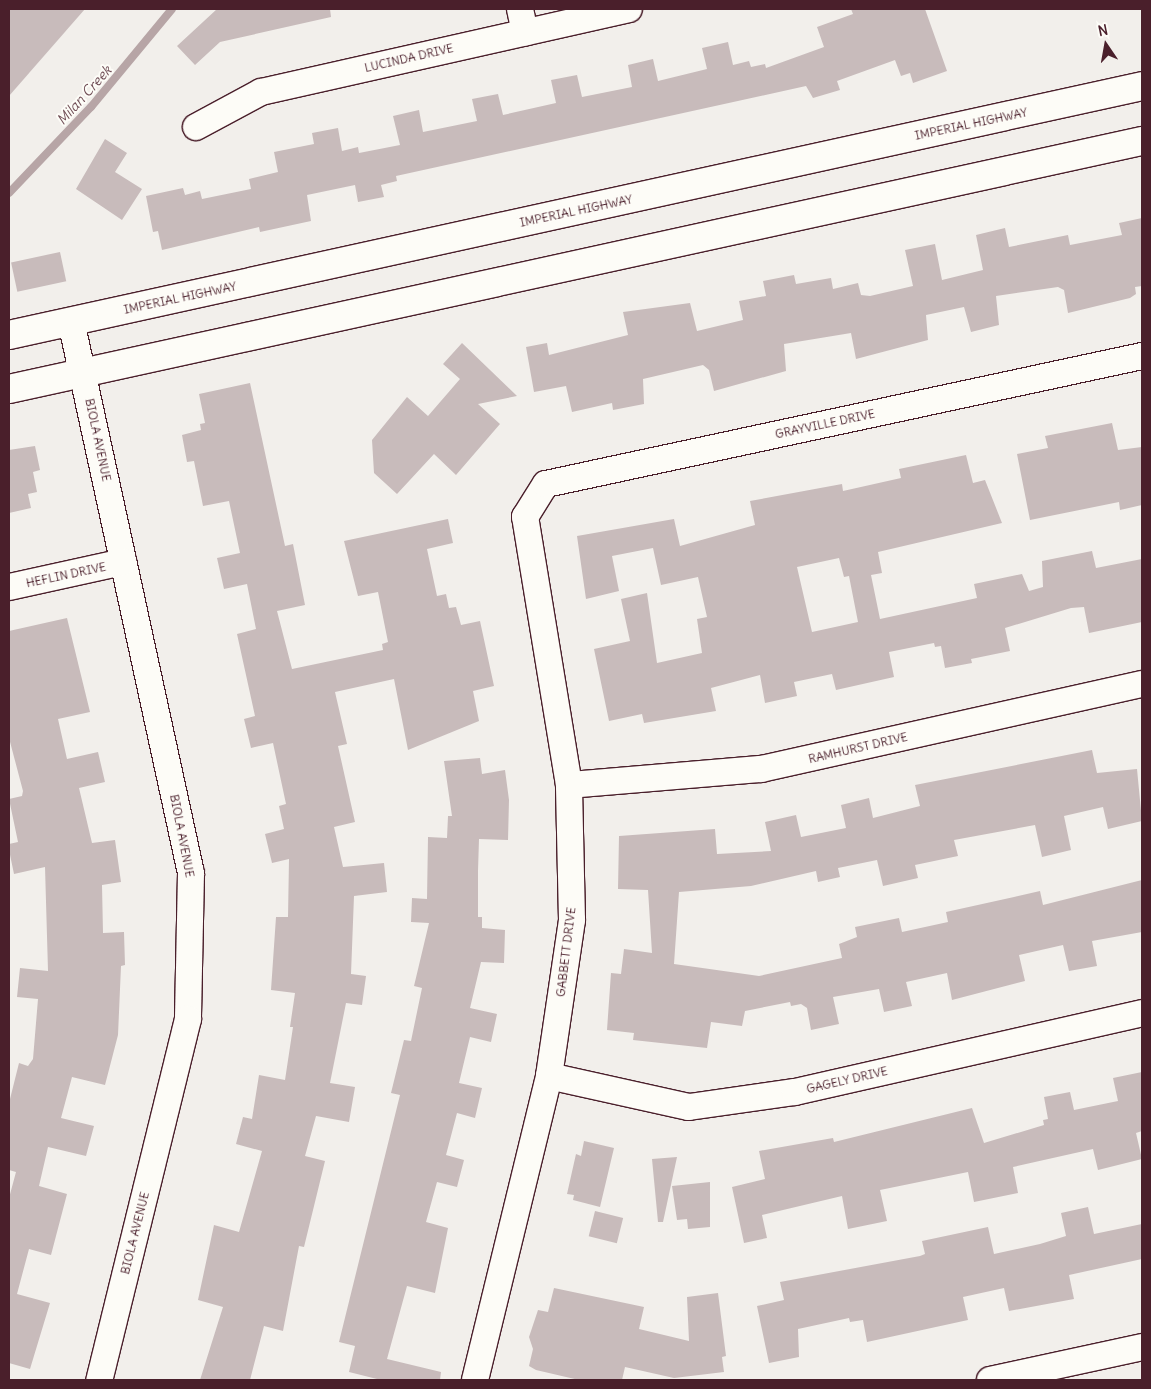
<!DOCTYPE html>
<html>
<head>
<meta charset="utf-8">
<style>
	body { margin:0 }
	#map { position:relative; width:1151px; height:1389px; overflow:hidden; background:#f2efeb; font-family:Delius,sans-serif }
	div>[style] { position:absolute }
	.stream>* { height:8px; margin:-4px; padding:0 4px; transform-origin:4px; border-radius:4px; background:#b7a5a6 }
	.building>* { inset:0; background:#c8bbbb; transform-origin:0 0 }
	.roads { filter:drop-shadow(1px 0 #4a1f2b) drop-shadow(-1px 0 #4a1f2b) drop-shadow(0 1px #4a1f2b) drop-shadow(0 -1px #4a1f2b) }
	.minor>* { height:26px; margin:-13px; padding:0 13px; transform-origin:13px; border-radius:13px; background:#fdfcf7 }
	.major>* { height:28px; margin:-14px; padding:0 14px; transform-origin:14px; border-radius:14px; background:#fdfcf7 }
	span { translate:-50% -50%; white-space:nowrap; text-align:center; line-height:1.15; -webkit-text-stroke:4px #fdfcf7; paint-order:stroke }
	.street-label { font-size:12px; color:#4a1f2b }
	.water-label { font-size:14px; color:#704e56; font-style:italic }
	.frame { position:absolute; inset:0; border:10px solid #4a1f2b; pointer-events:none }
	.north { position:absolute; left:1081px; top:20px; width:50px; height:50px; -webkit-text-stroke:4px #fdfcf7; paint-order:stroke; rotate:348deg; font-size:14px; font-weight:700; line-height:20px; text-align:center; color:#4a1f2b }
	.north::after { content:''; display:block; margin:auto; width:18px; height:22px; background:#4a1f2b; clip-path:polygon(50% 0,100% 100%,50% 72%,0 100%) }
</style>
</head>
<body>
<div id="map">
	<div class="stream">
		<div style="left:9px;top:193px;width:119px;rotate:-46.4deg"></div>
		<div style="left:91px;top:107px;width:127px;rotate:-50.4deg"></div>
	</div>
	<div class="building">
		<div style="clip-path:polygon(9px 9px,85px 9px,9px 96px)"></div>
		<div style="clip-path:polygon(217px 9px,330px 9px,331px 17px,220px 42px,195px 65px,177px 46px)"></div>
		<div style="clip-path:polygon(851px 9px,925px 9px,947px 71px,913px 83px,910px 73px,901px 76px,895px 60px,837px 81px,840px 90px,813px 98px,806px 86px,396px 176px,397px 181px,381px 185px,384px 197px,358px 202px,355px 185px,307px 195px,311px 221px,260px 232px,259px 227px,162px 250px,158px 231px,153px 232px,146px 196px,183px 188px,185px 195px,200px 191px,202px 199px,251px 189px,249px 179px,278px 172px,274px 152px,314px 144px,312px 133px,338px 128px,342px 151px,358px 147px,359px 153px,400px 145px,393px 116px,419px 110px,423px 132px,477px 121px,472px 99px,498px 94px,503px 115px,556px 103px,551px 80px,577px 75px,582px 97px,632px 87px,628px 65px,653px 59px,658px 81px,707px 69px,702px 48px,728px 42px,733px 65px,749px 61px,751px 67px,765px 64px,766px 68px,824px 47px,817px 27px,853px 14px)"></div>
		<div style="clip-path:polygon(105px 139px,127px 153px,115px 172px,142px 189px,122px 220px,76px 189px)"></div>
		<div style="clip-path:polygon(1142px 218px,1142px 286px,1135px 287px,1136px 294px,1130px 298px,1068px 313px,1064px 290px,1058px 287px,996px 296px,999px 325px,971px 332px,964px 307px,926px 315px,928px 340px,856px 359px,851px 333px,784px 344px,786px 371px,714px 391px,709px 370px,703px 365px,643px 379px,644px 404px,613px 410px,612px 403px,572px 412px,566px 386px,534px 392px,526px 347px,547px 343px,549px 355px,628px 335px,623px 312px,690px 303px,697px 331px,743px 320px,739px 301px,766px 296px,763px 281px,794px 275px,796px 284px,831px 278px,833px 289px,858px 283px,861px 295px,870px 296px,913px 286px,905px 250px,935px 244px,942px 280px,983px 270px,976px 235px,1005px 228px,1009px 247px,1068px 235px,1070px 245px,1122px 235px,1119px 223px)"></div>
		<div style="left:60px;top:252px;width:30px;height:50px;rotate:78deg"></div>
		<div style="clip-path:polygon(462px 343px,517px 396px,478px 404px,500px 424px,456px 475px,434px 454px,397px 494px,374px 473px,372px 440px,407px 397px,428px 416px,460px 379px,443px 364px)"></div>
		<div style="clip-path:polygon(250px 383px,285px 546px,293px 544px,305px 605px,277px 611px,292px 669px,383px 650px,382px 644px,388px 642px,378px 592px,358px 596px,344px 541px,448px 519px,453px 543px,427px 549px,437px 596px,446px 594px,449px 608px,456px 607px,461px 625px,480px 621px,494px 686px,473px 691px,479px 721px,408px 750px,394px 679px,335px 692px,347px 744px,338px 746px,355px 822px,334px 827px,343px 867px,384px 863px,387px 892px,354px 896px,351px 974px,366px 976px,362px 1005px,346px 1003px,330px 1083px,355px 1087px,349px 1122px,316px 1116px,305px 1156px,325px 1161px,304px 1247px,299px 1246px,283px 1331px,264px 1326px,250px 1380px,200px 1380px,223px 1307px,198px 1300px,214px 1225px,239px 1232px,262px 1151px,236px 1144px,243px 1117px,252px 1119px,259px 1075px,285px 1080px,293px 1027px,290px 1027px,295px 993px,271px 990px,276px 917px,288px 917px,289px 859px,272px 863px,265px 834px,284px 829px,279px 806px,286px 804px,273px 743px,251px 748px,244px 719px,255px 716px,237px 634px,256px 629px,247px 584px,224px 589px,217px 558px,240px 553px,229px 501px,203px 506px,194px 461px,187px 462px,182px 435px,201px 430px,200px 424px,205px 423px,199px 394px)"></div>
		<div style="clip-path:polygon(1112px 423px,1118px 450px,1142px 447px,1142px 505px,1120px 510px,1119px 502px,1030px 520px,1017px 454px,1048px 448px,1045px 436px)"></div>
		<div style="clip-path:polygon(35px 446px,40px 470px,33px 472px,37px 492px,28px 494px,31px 508px,9px 513px,9px 450px)"></div>
		<div style="clip-path:polygon(evenodd,966px 455px,973px 483px,985px 480px,1002px 523px,878px 552px,882px 573px,871px 575px,880px 619px,977px 598px,974px 584px,1022px 574px,1029px 591px,1043px 587px,1042px 561px,1092px 551px,1096px 568px,1142px 559px,1142px 622px,1089px 633px,1084px 607px,1071px 608px,1005px 628px,1010px 651px,971px 659px,972px 663px,945px 668px,941px 646px,935px 647px,934px 643px,889px 652px,894px 677px,836px 690px,832px 674px,794px 682px,797px 696px,765px 703px,760px 675px,711px 688px,716px 711px,644px 723px,642px 714px,609px 721px,594px 649px,630px 641px,621px 599px,647px 593px,657px 663px,702px 653px,697px 619px,707px 617px,698px 577px,661px 585px,653px 548px,612px 556px,619px 591px,586px 599px,577px 536px,674px 519px,680px 546px,755px 525px,750px 501px,842px 484px,843px 491px,901px 478px,899px 469px,966px 455px,839px 558px,844px 577px,849px 576px,858px 622px,812px 632px,797px 567px,839px 558px)"></div>
		<div style="clip-path:polygon(67px 618px,90px 712px,58px 719px,67px 759px,98px 752px,105px 782px,79px 788px,92px 843px,115px 840px,121px 882px,102px 885px,103px 933px,124px 932px,125px 965px,121px 966px,118px 1035px,105px 1085px,72px 1077px,61px 1118px,94px 1126px,86px 1156px,48px 1147px,39px 1186px,67px 1194px,51px 1255px,29px 1249px,17px 1294px,50px 1303px,30px 1369px,9px 1363px,9px 1198px,16px 1172px,9px 1170px,9px 1103px,19px 1063px,28px 1066px,33px 1059px,38px 999px,17px 997px,20px 968px,48px 971px,45px 867px,14px 874px,9px 850px,9px 844px,18px 842px,9px 799px,22px 796px,23px 791px,9px 738px,9px 631px)"></div>
		<div style="clip-path:polygon(1092px 750px,1097px 773px,1137px 769px,1142px 821px,1108px 829px,1103px 807px,1064px 816px,1071px 850px,1042px 857px,1035px 825px,954px 840px,958px 856px,915px 865px,918px 878px,883px 886px,877px 860px,838px 868px,840px 877px,818px 882px,816px 871px,751px 886px,679px 892px,674px 964px,759px 976px,842px 958px,839px 944px,857px 937px,855px 927px,899px 918px,902px 932px,948px 922px,946px 912px,1014px 897px,1040px 891px,1043px 905px,1142px 880px,1142px 932px,1092px 941px,1097px 966px,1069px 971px,1063px 945px,1019px 955px,1025px 981px,952px 1000px,947px 973px,906px 982px,912px 1006px,884px 1012px,879px 989px,833px 997px,839px 1024px,811px 1030px,807px 1008px,801px 1004px,791px 1006px,790px 1002px,745px 1011px,742px 1026px,711px 1022px,707px 1048px,633px 1040px,634px 1033px,607px 1030px,611px 973px,621px 974px,624px 949px,652px 953px,648px 890px,618px 889px,619px 836px,715px 829px,717px 854px,771px 851px,765px 822px,796px 815px,801px 837px,846px 828px,841px 805px,869px 798px,873px 818px,920px 806px,915px 785px)"></div>
		<div style="clip-path:polygon(480px 758px,482px 774px,505px 770px,509px 800px,508px 840px,479px 839px,478px 871px,478px 917px,482px 917px,482px 928px,505px 930px,504px 963px,481px 962px,470px 1008px,497px 1014px,491px 1042px,470px 1037px,459px 1083px,482px 1088px,475px 1118px,457px 1113px,446px 1155px,464px 1160px,457px 1187px,437px 1182px,426px 1222px,448px 1228px,435px 1293px,407px 1286px,387px 1359px,441px 1372px,440px 1380px,381px 1380px,349px 1372px,355px 1346px,339px 1342px,400px 1095px,391px 1093px,404px 1040px,411px 1041px,422px 988px,414px 986px,429px 923px,411px 922px,412px 898px,427px 899px,428px 837px,447px 838px,448px 816px,452px 816px,444px 761px)"></div>
		<div style="clip-path:polygon(1142px 1072px,1142px 1131px,1136px 1133px,1142px 1159px,1098px 1170px,1093px 1149px,1013px 1167px,1018px 1193px,974px 1202px,968px 1172px,880px 1190px,887px 1221px,848px 1229px,842px 1196px,762px 1215px,767px 1238px,744px 1243px,732px 1187px,765px 1179px,759px 1151px,833px 1138px,834px 1142px,972px 1108px,984px 1143px,1044px 1125px,1043px 1120px,1048px 1119px,1044px 1097px,1070px 1092px,1074px 1110px,1118px 1101px,1113px 1078px)"></div>
		<div style="clip-path:polygon(584px 1141px,614px 1148px,600px 1207px,573px 1200px,574px 1195px,567px 1194px,576px 1154px,581px 1156px)"></div>
		<div style="clip-path:polygon(677px 1157px,663px 1222px,658px 1222px,652px 1159px)"></div>
		<div style="clip-path:polygon(710px 1182px,710px 1227px,688px 1229px,687px 1219px,677px 1220px,672px 1186px)"></div>
		<div style="clip-path:polygon(1088px 1207px,1094px 1234px,1142px 1224px,1142px 1259px,1069px 1275px,1074px 1299px,1009px 1311px,1004px 1288px,963px 1297px,968px 1320px,867px 1342px,863px 1320px,850px 1322px,849px 1318px,798px 1329px,799px 1357px,769px 1363px,757px 1306px,784px 1300px,780px 1282px,920px 1256px,925px 1254px,922px 1241px,988px 1227px,994px 1254px,1040px 1244px,1066px 1236px,1061px 1213px)"></div>
		<div style="left:595px;top:1211px;width:29px;height:26px;rotate:14deg"></div>
		<div style="clip-path:polygon(554px 1288px,644px 1307px,639px 1329px,689px 1341px,687px 1297px,718px 1293px,726px 1356px,722px 1357px,724px 1372px,674px 1378px,625px 1367px,622px 1380px,579px 1380px,536px 1370px,529px 1366px,533px 1349px,529px 1337px,538px 1310px,548px 1312px)"></div>
	</div>
	<div class="roads">
		<div class="minor">
			<div style="left:520px;top:9px;width:24px;rotate:78deg"></div>
			<div style="left:196px;top:127px;width:74px;rotate:-28.3deg"></div>
			<div style="left:261px;top:92px;width:377px;rotate:-12.7deg"></div>
			<div style="left:71px;top:321px;width:565px;rotate:77.74deg"></div>
			<div style="left:191px;top:873px;width:146px;rotate:91.2deg"></div>
			<div style="left:188px;top:1019px;width:372px;rotate:103.8deg"></div>
			<div style="left:9px;top:587px;width:117px;rotate:-12.4deg"></div>
			<div style="left:569px;top:785px;width:193px;rotate:-4.8deg"></div>
			<div style="left:761px;top:769px;width:390px;rotate:-12.6deg"></div>
			<div style="left:549px;top:1076px;width:143px;rotate:12.5deg"></div>
			<div style="left:689px;top:1107px;width:107px;rotate:-8.1deg"></div>
			<div style="left:795px;top:1092px;width:356px;rotate:-12.8deg"></div>
			<div style="left:475px;top:1380px;width:313px;rotate:-76.3deg"></div>
			<div style="left:549px;top:1076px;width:158px;rotate:-81.6deg"></div>
			<div style="left:572px;top:920px;width:135px;rotate:-91.3deg"></div>
			<div style="left:569px;top:785px;width:272px;rotate:-99.3deg"></div>
			<div style="left:525px;top:517px;width:39px;rotate:-58deg"></div>
			<div style="left:546px;top:484px;width:610px;rotate:-12.12deg"></div>
			<div style="left:990px;top:1380px;width:156px;rotate:-12.2deg"></div>
		</div>
		<div class="major">
			<div style="left:9px;top:335px;width:1160px;rotate:-12.39deg"></div>
			<div style="left:9px;top:389px;width:1160px;rotate:-12.35deg"></div>
		</div>
	</div>
	<div class="street-label">
		<span style="left:409px;top:58px;rotate:-13deg">LUCINDA DRIVE</span>
		<span style="left:971px;top:124px;rotate:-12deg">IMPERIAL HIGHWAY</span>
		<span style="left:576px;top:211px;rotate:-12deg">IMPERIAL HIGHWAY</span>
		<span style="left:180px;top:298px;rotate:-12deg">IMPERIAL HIGHWAY</span>
		<span style="left:825px;top:424px;rotate:-12deg">GRAYVILLE DRIVE</span>
		<span style="left:98px;top:440px;rotate:78deg">BIOLA AVENUE</span>
		<span style="left:66px;top:575px;rotate:-12deg">HEFLIN DRIVE</span>
		<span style="left:858px;top:748px;rotate:-13deg">RAMHURST DRIVE</span>
		<span style="left:182px;top:836px;rotate:79deg">BIOLA AVENUE</span>
		<span style="left:566px;top:952px;rotate:-83deg">GABBETT DRIVE</span>
		<span style="left:847px;top:1080px;rotate:-13deg">GAGELY DRIVE</span>
		<span style="left:135px;top:1233px;rotate:-76deg">BIOLA AVENUE</span>
	</div>
	<div class="water-label">
		<span style="left:84px;top:95px;rotate:-48deg">Milan Creek</span>
	</div>
	<div class="frame"></div>
	<div class="north">N</div>
</div>
</body>
</html>
